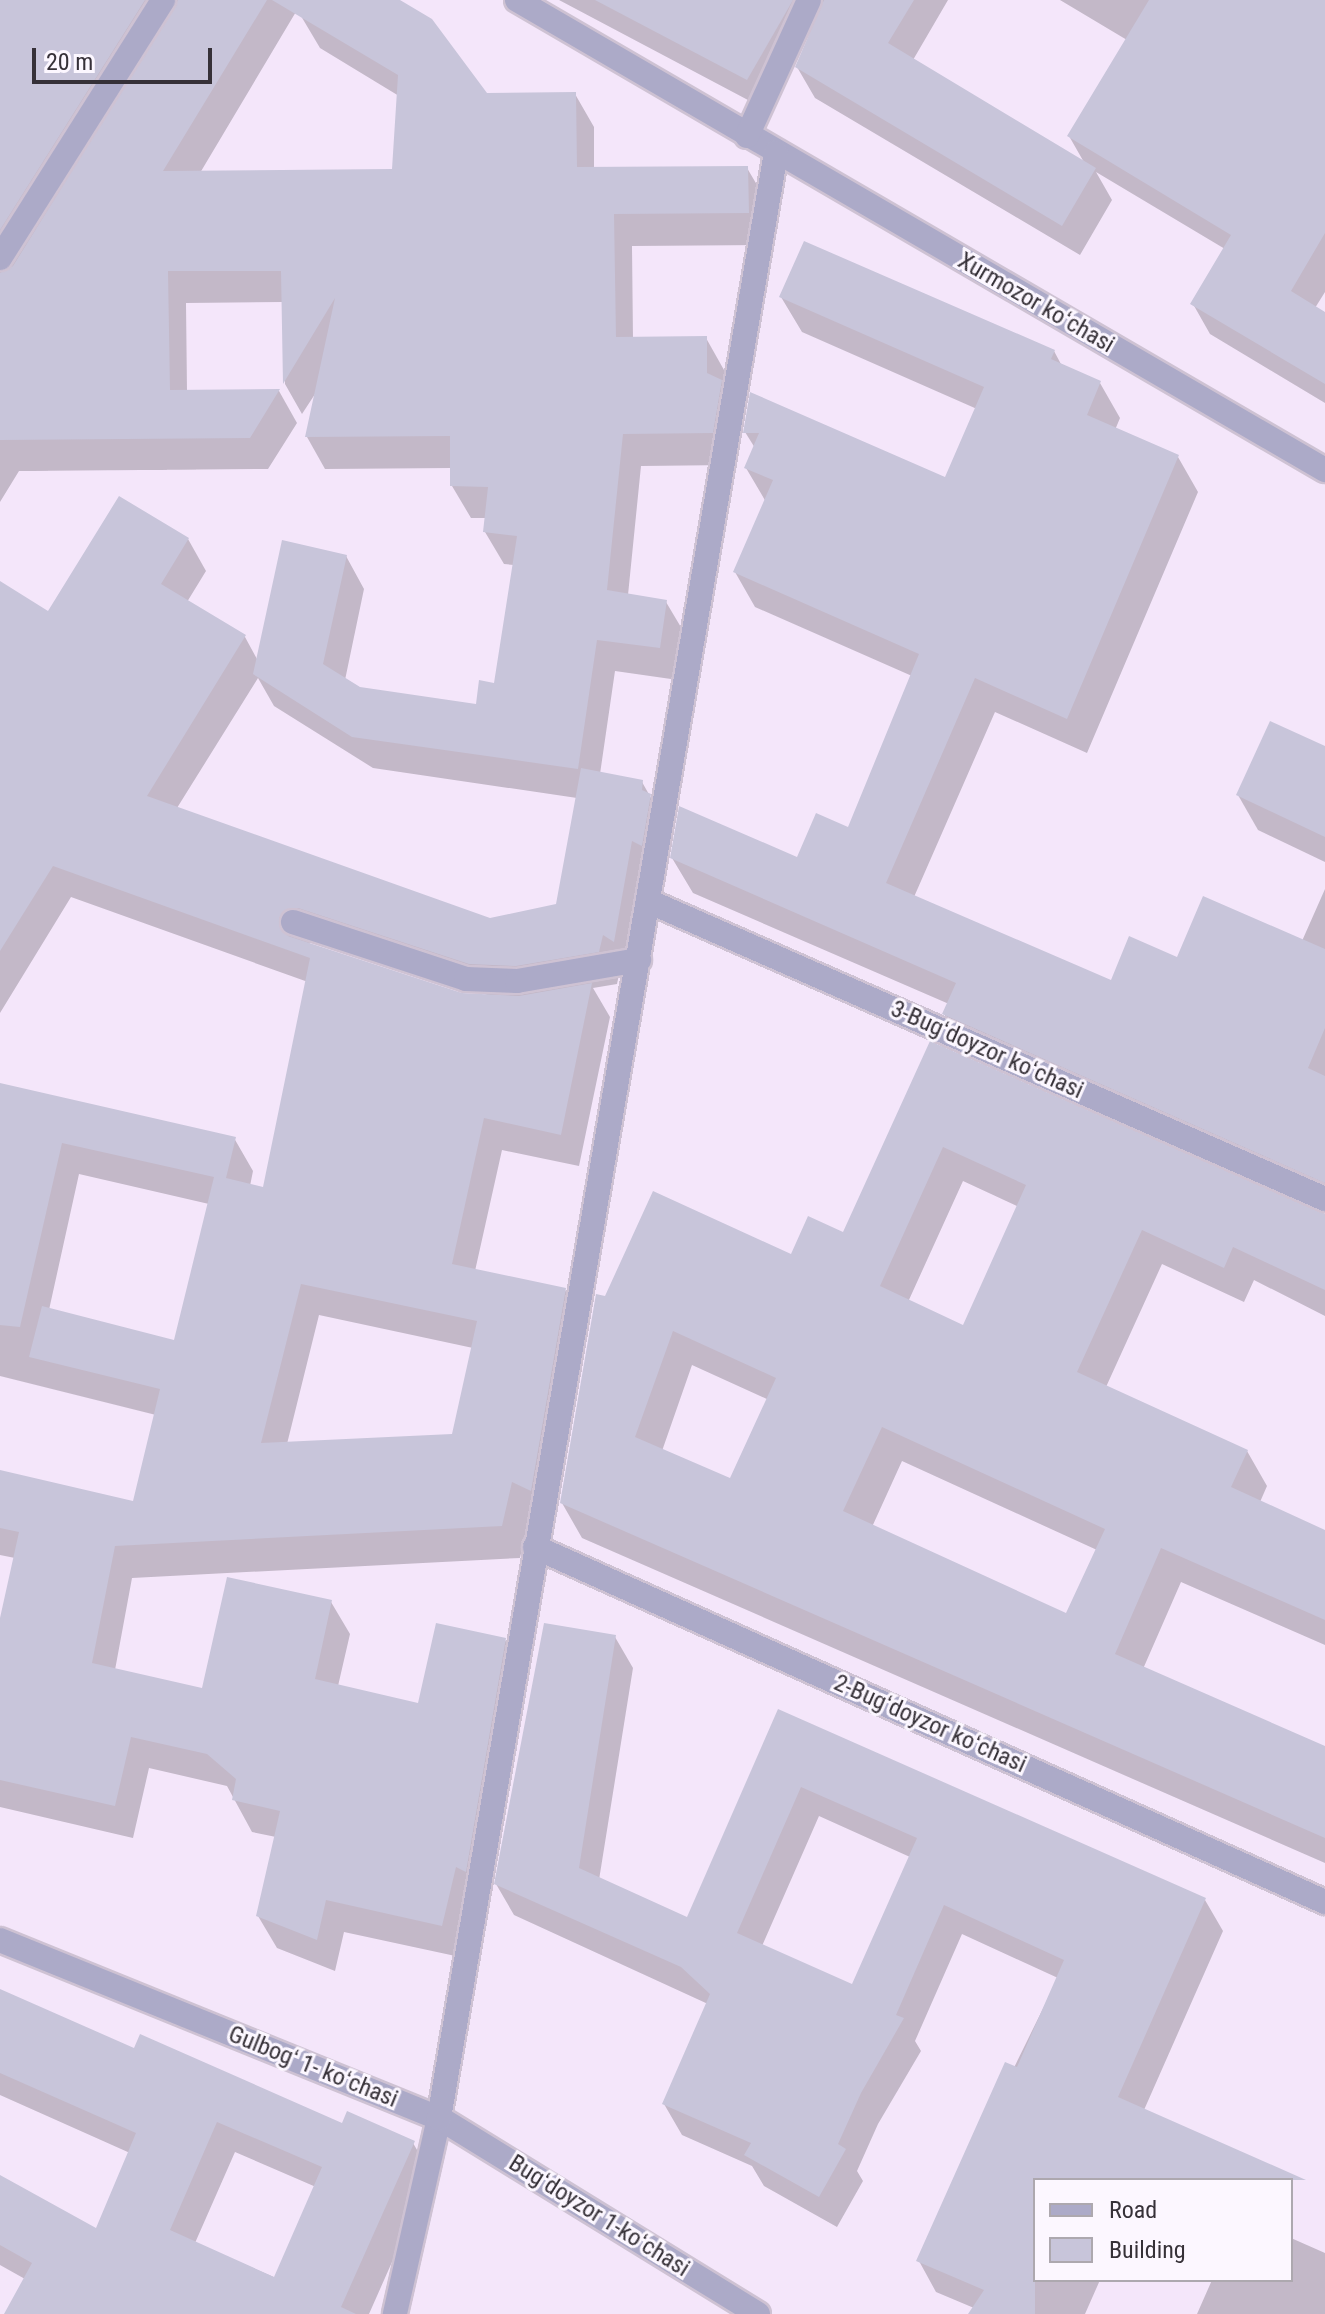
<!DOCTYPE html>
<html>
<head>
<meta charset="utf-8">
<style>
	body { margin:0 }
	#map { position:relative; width:1325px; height:2314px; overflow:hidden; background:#f4e6fa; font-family:"Roboto Condensed",sans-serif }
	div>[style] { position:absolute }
	.shadow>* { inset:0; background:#0003 }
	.building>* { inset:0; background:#c8c5da }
	.roads { filter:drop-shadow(2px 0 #cec2d3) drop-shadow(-2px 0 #cec2d3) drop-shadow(0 2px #cec2d3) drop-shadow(0 -2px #cec2d3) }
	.minor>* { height:24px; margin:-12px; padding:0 12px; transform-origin:12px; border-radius:12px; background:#acaac8 }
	span { translate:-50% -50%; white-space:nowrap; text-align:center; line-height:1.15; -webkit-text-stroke:6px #fcf7ff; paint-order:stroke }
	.street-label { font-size:24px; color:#363138 }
	.legend { position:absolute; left:1033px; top:2178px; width:260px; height:104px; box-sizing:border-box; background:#fcf7ff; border:2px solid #ada8af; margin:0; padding:10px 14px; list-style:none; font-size:24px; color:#363138 }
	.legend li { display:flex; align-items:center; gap:16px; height:40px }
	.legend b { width:40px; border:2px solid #ada8af }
	.scale { position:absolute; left:32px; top:48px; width:180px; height:36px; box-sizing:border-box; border:4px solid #363138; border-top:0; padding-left:10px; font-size:24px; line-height:28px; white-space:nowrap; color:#363138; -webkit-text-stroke:6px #fcf7ff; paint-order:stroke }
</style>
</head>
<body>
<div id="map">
	<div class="shadow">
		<div style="clip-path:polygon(evenodd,0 0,303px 0,200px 173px,394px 171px,399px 96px,320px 48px,301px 16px,311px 0,396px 0,486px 95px,575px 94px,594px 127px,594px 169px,747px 168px,766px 200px,766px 245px,632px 246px,633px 339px,706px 338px,724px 370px,730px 465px,641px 466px,628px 595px,666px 602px,685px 634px,678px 680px,615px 671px,600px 774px,642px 782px,668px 828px,632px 972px,621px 965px,617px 984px,593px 988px,610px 1017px,579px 1166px,502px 1150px,475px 1271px,565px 1290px,583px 1322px,549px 1521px,530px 1513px,520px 1558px,132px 1578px,115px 1670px,204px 1691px,331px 1602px,350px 1634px,338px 1686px,419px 1705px,505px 1640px,523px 1672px,460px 1957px,344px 1932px,335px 1971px,277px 1948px,258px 1916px,276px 1837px,252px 1832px,227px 1786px,149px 1768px,133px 1838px,0 1807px,0 1627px,15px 1558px,0 1555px,0 1472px,134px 1503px,156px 1415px,0 1376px,0 1085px,234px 1138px,253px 1171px,250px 1186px,264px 1190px,308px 982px,71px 897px,0 1013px,0 584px,49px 614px,188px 539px,206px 571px,187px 602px,245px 637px,258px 661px,346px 556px,364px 589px,345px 680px,359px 689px,477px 707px,496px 685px,514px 565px,504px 564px,485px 532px,487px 518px,471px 518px,452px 486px,452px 468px,325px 469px,307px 437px,317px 391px,302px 414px,285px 384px,283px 302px,186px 303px,187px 391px,279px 391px,297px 423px,268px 469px,19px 471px,0 502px,0 0,258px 678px,274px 706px,373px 768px,577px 798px,557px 906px,490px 920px,177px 808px,258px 678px,0 0,317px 939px,487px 995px,461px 995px,307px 945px,317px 939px,0 0,79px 1174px,209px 1204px,175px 1342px,49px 1310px,79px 1174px,0 0,319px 1315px,473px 1348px,454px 1435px,287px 1444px,319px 1315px)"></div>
		<div style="clip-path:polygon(559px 0,948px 0,913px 60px,1085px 164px,1069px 136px,1127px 40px,1060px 0,1325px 0,1325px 292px,1315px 308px,1325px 314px,1325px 403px,1210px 334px,1193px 304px,1225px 249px,1096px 172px,1112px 200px,1080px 255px,815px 98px,797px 67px,820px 17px,765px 109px)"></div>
		<div style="clip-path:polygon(781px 297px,1054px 351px,1062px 366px,1100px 383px,1120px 418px,1115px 430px,1178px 457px,1198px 492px,1087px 753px,995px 712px,914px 897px,1112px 983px,1178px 960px,1302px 941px,1325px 889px,1325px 1208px,965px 1049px,944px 1014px,949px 1004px,693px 893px,672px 858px,798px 860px,849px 830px,912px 676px,755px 607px,735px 572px,766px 502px,746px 468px,755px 448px,745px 432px,752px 395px,946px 479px,977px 409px,802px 332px)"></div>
		<div style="clip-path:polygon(1325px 748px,1325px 862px,1258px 830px,1238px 795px)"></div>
		<div style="clip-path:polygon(evenodd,931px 1044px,1325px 1214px,1325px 1316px,1254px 1280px,1244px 1302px,1162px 1264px,1106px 1387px,1247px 1451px,1267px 1486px,1260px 1502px,1325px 1532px,1325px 1645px,1181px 1582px,1143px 1669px,1325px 1749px,1325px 1863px,582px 1538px,562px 1503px,606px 1298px,792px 1257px,844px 1234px,931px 1044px,963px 1181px,1019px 1207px,964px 1327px,908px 1302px,963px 1181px,931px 1044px,692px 1365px,769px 1400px,731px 1481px,662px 1451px,692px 1365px,931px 1044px,902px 1461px,1097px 1550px,1067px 1616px,872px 1527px,902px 1461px)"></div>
		<div style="clip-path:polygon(evenodd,615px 1637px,633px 1668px,599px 1880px,688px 1920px,780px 1712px,1205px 1900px,1223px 1931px,1144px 2110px,1246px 2180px,1035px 2180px,1035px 2280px,1100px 2280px,1085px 2314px,971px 2314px,974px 2308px,936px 2292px,919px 2261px,1058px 1978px,962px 1934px,915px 2041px,921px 2051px,878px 2124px,857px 2171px,863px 2181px,837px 2227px,764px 2186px,752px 2166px,682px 2135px,664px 2104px,708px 2004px,514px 1915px,496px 1884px,615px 1637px,819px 1816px,910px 1857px,853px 1986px,762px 1946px,819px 1816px)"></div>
		<div style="clip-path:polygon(evenodd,0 1991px,135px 2051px,343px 2126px,413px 2143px,431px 2174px,369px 2314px,6px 2314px,25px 2279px,0 2265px,0 2177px,96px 2230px,130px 2153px,0 2095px,0 1991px,235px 2152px,316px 2187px,276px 2278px,195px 2243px,235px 2152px)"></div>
		<div style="clip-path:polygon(1291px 2238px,1325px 2253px,1325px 2314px,1197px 2314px,1212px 2280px,1291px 2280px)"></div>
	</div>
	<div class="building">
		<div style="clip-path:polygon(0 0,145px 0,0 230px)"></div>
		<div style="clip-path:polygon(178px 0,267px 0,163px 171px,392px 169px,398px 75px,272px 0,400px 0,432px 19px,487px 93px,576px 92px,577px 167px,748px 166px,749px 213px,614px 214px,616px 337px,707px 336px,707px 373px,722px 380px,713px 433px,623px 434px,607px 590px,667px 600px,660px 648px,597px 640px,578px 769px,352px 737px,253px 674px,282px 540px,347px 555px,323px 664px,360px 687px,476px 704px,479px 680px,494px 683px,517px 536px,483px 532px,488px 487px,450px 486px,450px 436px,305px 437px,335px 298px,283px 384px,281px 271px,168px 271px,170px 390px,280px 389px,250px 438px,0 440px,0 273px,13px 266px)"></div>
		<div style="clip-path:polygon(595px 0,793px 0,747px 80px)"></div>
		<div style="clip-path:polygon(824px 0,914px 0,888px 43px,1096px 168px,1062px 226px,795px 67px)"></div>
		<div style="clip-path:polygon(1149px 0,1325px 0,1325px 233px,1291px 291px,1325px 312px,1325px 384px,1190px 304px,1231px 235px,1067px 136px)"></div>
		<div style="clip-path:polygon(804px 241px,1055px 350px,1051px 359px,1101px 381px,1087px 415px,1179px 455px,1067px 719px,975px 678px,886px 883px,1111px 980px,1129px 936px,1177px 957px,1203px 896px,1325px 949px,1325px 1028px,1308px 1068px,1325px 1076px,1325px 1183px,942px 1014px,956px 983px,670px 858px,679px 806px,797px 857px,816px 813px,848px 827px,919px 654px,733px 572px,773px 480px,744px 468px,759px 433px,743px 433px,750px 392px,945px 477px,984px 387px,779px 297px)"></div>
		<div style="clip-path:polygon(evenodd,119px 496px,189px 538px,161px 584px,246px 635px,147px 796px,490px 918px,556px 904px,581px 768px,643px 780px,642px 790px,651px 794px,642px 846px,632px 841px,614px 942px,603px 935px,599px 952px,516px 966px,469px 964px,298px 908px,279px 918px,288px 936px,462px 993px,519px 996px,592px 983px,561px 1135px,484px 1118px,452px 1264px,566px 1288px,531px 1491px,512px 1482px,502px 1526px,115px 1546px,92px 1663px,202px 1688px,227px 1577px,332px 1600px,315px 1679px,418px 1703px,436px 1623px,506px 1638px,466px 1872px,456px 1867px,442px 1926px,326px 1900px,317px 1940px,256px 1916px,280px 1811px,232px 1800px,236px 1779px,207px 1754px,131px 1737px,115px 1806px,0 1780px,0 1618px,19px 1532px,0 1528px,0 1470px,133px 1501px,160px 1389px,29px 1357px,42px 1306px,174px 1340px,214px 1177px,62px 1143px,20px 1327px,0 1325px,0 1083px,236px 1137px,226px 1178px,263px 1187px,310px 958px,53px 866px,0 951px,0 581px,48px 611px,119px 496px,301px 1284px,477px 1321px,452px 1434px,261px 1443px,301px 1284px)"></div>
		<div style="clip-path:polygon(1270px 721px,1325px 746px,1325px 837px,1236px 795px)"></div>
		<div style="clip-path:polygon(evenodd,930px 1041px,1325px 1214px,1325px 1290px,1233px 1247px,1224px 1268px,1142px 1230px,1077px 1372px,1248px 1450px,1231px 1487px,1325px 1530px,1325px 1620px,1161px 1548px,1115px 1654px,1325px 1746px,1325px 1838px,560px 1503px,596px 1294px,605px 1296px,653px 1191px,791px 1254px,808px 1216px,843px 1232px,930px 1041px,943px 1147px,1026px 1185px,963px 1325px,880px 1286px,943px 1147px,930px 1041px,673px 1331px,776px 1378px,730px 1478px,635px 1437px,673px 1331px,930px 1041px,882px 1427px,1105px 1529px,1066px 1613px,843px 1511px,882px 1427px)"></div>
		<div style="clip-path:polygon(evenodd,544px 1623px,616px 1635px,579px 1868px,687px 1917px,778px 1709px,1206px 1898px,1118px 2097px,1306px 2180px,1035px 2180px,1035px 2314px,968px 2314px,984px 2290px,916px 2261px,1005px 2062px,1017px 2067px,1064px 1960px,944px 1905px,896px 2015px,904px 2018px,861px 2093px,838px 2144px,846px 2149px,819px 2197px,744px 2155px,751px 2143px,662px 2104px,710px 1994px,681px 1967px,494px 1884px,544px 1623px,801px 1787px,917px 1838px,852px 1984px,737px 1933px,801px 1787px)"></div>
		<div style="clip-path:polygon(evenodd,0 1989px,134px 2048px,140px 2034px,342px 2123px,347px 2111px,415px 2141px,341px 2307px,356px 2314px,4px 2314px,32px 2263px,0 2245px,0 2175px,96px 2228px,136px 2133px,0 2073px,0 1989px,217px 2122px,322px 2167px,274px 2277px,170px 2230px,217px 2122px)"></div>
	</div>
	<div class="roads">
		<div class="minor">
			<div style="left:517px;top:0;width:935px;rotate:30.19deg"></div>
			<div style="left:747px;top:136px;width:149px;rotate:-65.5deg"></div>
			<div style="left:0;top:258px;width:305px;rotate:-57.7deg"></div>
			<div style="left:648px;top:901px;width:740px;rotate:23.76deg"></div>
			<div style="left:293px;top:922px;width:182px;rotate:18.2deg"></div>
			<div style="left:466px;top:979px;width:51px;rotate:2.2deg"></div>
			<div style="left:517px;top:981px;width:124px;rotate:-9.8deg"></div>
			<div style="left:535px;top:1547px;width:866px;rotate:24.2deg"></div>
			<div style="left:0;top:1940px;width:474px;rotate:22.1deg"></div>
			<div style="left:439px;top:2118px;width:201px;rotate:102.7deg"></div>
			<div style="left:758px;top:2314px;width:374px;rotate:-148.4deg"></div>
			<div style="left:439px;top:2118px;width:1994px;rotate:-80.27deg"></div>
		</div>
	</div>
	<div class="street-label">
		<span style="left:1036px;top:303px;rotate:30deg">Xurmozor koʻchasi</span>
		<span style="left:987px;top:1050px;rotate:24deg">3-Bugʻdoyzor koʻchasi</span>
		<span style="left:930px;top:1724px;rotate:24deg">2-Bugʻdoyzor koʻchasi</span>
		<span style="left:313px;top:2067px;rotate:22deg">Gulbogʻ 1- koʻchasi</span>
		<span style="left:599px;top:2216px;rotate:32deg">Bugʻdoyzor 1-koʻchasi</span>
	</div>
	<ul class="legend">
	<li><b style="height:10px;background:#acaac8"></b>Road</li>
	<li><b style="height:22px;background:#c8c5da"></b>Building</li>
	</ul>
	<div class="scale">20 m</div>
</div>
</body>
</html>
